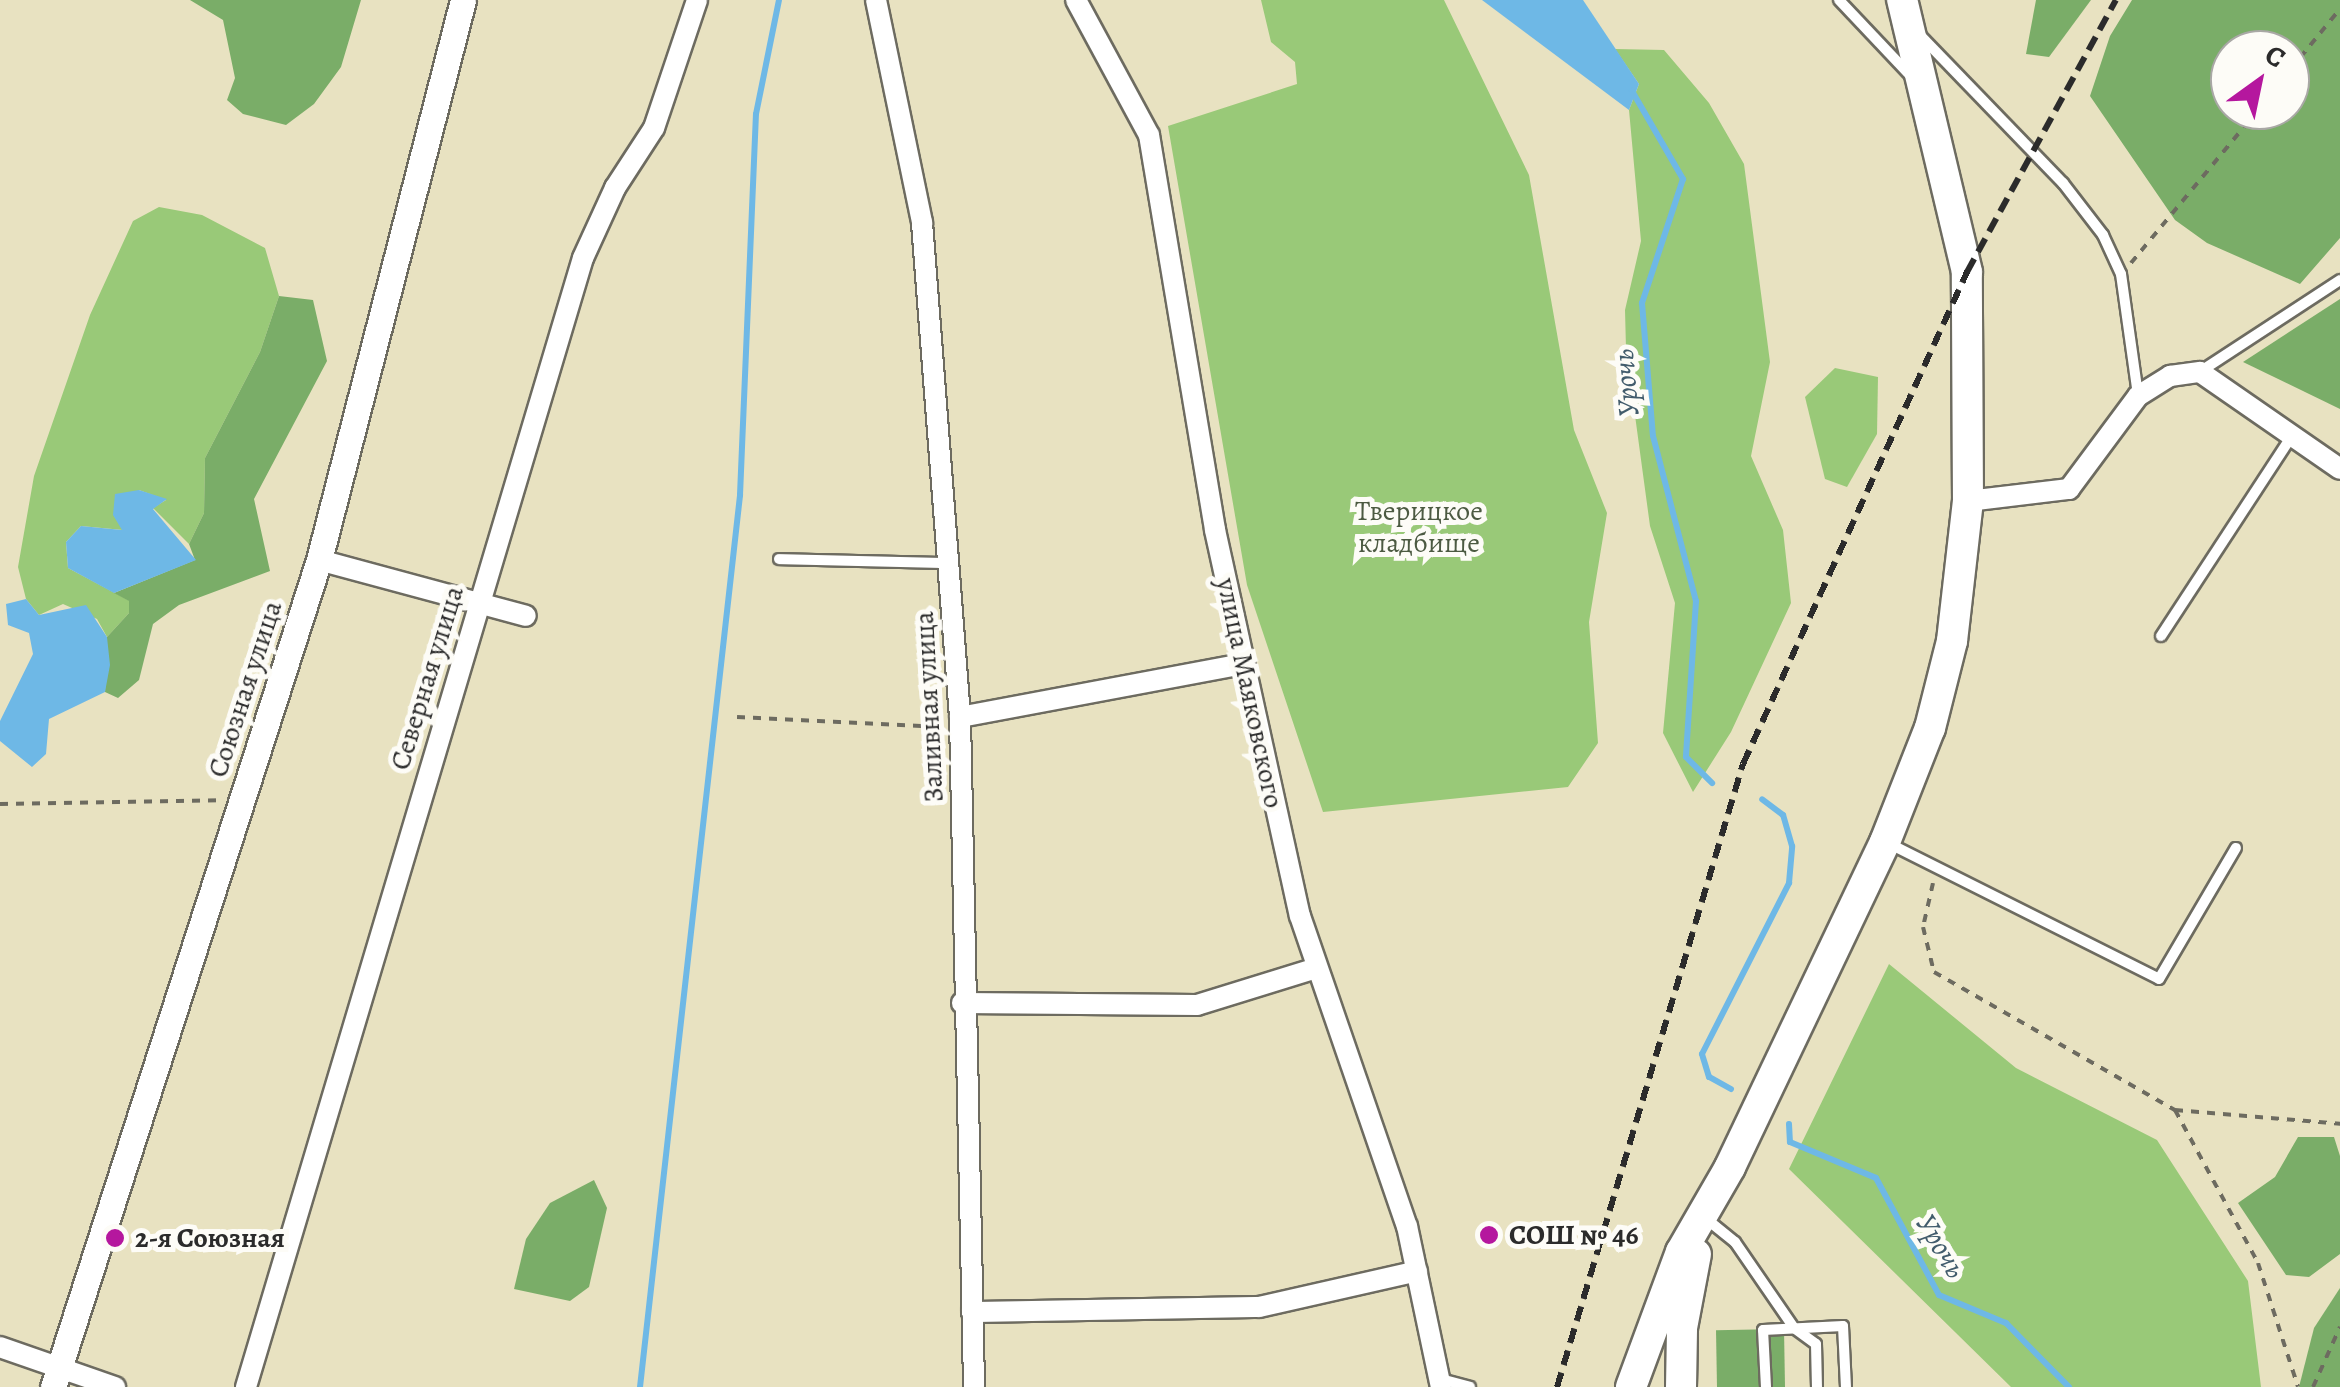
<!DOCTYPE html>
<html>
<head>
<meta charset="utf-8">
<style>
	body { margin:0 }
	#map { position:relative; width:2340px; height:1387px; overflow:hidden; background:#e8e2c1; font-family:Alegreya,serif }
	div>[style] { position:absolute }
	.green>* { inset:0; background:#99c978 }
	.forest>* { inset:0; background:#7aad68; transform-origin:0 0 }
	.water>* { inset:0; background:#6eb8e6 }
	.stream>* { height:6px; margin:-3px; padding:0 3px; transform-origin:3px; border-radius:3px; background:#6eb8e6 }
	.path>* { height:4px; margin-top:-2px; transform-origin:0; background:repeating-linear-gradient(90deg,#6d6b60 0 8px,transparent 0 16px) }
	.roads { filter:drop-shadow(2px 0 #6d6b60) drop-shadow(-2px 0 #6d6b60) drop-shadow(0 2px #6d6b60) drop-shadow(0 -2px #6d6b60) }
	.service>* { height:10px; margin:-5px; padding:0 5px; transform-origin:5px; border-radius:5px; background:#fff }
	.minor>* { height:20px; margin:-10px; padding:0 10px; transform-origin:10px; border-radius:10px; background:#fff }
	.tertiary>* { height:25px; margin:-12.5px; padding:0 12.5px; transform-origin:12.5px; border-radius:12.5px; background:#fff }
	.secondary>* { height:30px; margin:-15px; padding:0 15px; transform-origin:15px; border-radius:15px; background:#fff }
	.rail>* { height:6px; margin-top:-3px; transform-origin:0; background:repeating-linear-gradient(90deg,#2b2b2b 0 15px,transparent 0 23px) }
	.dots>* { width:28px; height:28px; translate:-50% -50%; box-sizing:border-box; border:5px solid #fdfcf7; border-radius:50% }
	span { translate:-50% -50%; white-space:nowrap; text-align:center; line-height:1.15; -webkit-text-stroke:10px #fdfcf7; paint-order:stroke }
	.park-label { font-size:28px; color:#4c5a42 }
	.street-label { font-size:28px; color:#2b2b2b }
	.poi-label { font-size:28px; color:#2b2b2b; font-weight:700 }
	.left { translate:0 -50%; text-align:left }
	.water-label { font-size:30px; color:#425c6c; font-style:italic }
	.north { position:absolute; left:2210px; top:30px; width:100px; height:100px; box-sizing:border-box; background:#fdfcf7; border:2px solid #a9a8a5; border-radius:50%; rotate:33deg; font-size:28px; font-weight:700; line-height:40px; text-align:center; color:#2b2b2b }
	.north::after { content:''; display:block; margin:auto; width:35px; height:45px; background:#b5179e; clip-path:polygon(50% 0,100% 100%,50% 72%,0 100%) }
</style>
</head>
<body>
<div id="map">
	<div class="green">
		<div style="clip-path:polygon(1261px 0,1444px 0,1529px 175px,1574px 430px,1607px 513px,1589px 622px,1598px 743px,1568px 787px,1323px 812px,1247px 585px,1168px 126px,1297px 84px,1295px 62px,1271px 42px)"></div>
		<div style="clip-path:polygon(1615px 49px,1664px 50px,1709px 103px,1744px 164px,1770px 362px,1751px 456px,1783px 530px,1791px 603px,1731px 732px,1693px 792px,1663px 733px,1675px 603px,1650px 526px,1626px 349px,1625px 310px,1641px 241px,1629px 110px,1639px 84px)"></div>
		<div style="clip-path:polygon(159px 207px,202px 215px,265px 248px,279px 296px,260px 352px,205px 458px,204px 513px,189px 544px,153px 508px,166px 500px,139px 490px,123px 530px,81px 526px,66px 542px,68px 568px,130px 601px,129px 613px,107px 637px,97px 619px,63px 604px,39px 615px,26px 599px,18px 567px,34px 476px,90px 315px,133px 221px)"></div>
		<div style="clip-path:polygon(1835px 368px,1878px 377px,1877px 434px,1847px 487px,1825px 479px,1805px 397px)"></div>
		<div style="clip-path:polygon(1889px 964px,2016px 1068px,2157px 1140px,2248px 1281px,2261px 1387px,2011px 1387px,1789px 1169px)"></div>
	</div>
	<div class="forest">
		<div style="clip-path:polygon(190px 0,361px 0,341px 67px,314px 104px,286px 125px,243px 114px,227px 100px,235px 78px,223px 20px)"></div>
		<div style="clip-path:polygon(2036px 0,2091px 0,2049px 57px,2026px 54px)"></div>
		<div style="clip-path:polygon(evenodd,2132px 0,2340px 0,2340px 238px,2300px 284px,2207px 243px,2175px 220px,2090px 96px,2110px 36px,2132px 0,2230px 50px,2290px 50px,2290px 110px,2230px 110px,2230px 50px)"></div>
		<div style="clip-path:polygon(279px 296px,313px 300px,327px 361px,254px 499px,270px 571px,179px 605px,153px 624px,139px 680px,118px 698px,105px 692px,107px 637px,129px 613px,129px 601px,114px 593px,195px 560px,189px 544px,204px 513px,205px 458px,260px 352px)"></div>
		<div style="clip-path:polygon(2340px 299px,2340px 409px,2243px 362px)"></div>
		<div style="clip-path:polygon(2298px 1137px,2334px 1137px,2340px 1156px,2340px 1254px,2309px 1277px,2286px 1275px,2238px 1203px,2275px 1177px)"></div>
		<div style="clip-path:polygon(594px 1180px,607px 1208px,589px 1287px,570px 1301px,514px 1289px,526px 1239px,550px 1203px)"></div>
		<div style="clip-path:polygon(2340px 1288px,2340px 1387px,2299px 1387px,2314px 1328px)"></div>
		<div style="left:1784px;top:1329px;width:58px;height:68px;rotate:89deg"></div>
	</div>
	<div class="water">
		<div style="clip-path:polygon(1482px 0,1583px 0,1639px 84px,1629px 110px)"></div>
		<div style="clip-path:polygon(139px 490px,167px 499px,153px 509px,196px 560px,114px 593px,68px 568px,66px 542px,81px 526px,122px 530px,113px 515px,115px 494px)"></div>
		<div style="clip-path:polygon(26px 599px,39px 615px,86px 605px,107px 637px,110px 665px,105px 692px,49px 719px,46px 754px,32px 767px,0 741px,0 721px,33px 654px,29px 633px,8px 625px,6px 604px)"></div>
	</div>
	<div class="stream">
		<div style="left:1632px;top:91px;width:102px;rotate:59.9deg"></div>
		<div style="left:1683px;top:179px;width:131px;rotate:108.3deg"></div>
		<div style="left:1642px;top:303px;width:133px;rotate:85.3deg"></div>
		<div style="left:1653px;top:436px;width:171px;rotate:75.4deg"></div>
		<div style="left:1696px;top:601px;width:156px;rotate:93.7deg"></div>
		<div style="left:1686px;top:757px;width:37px;rotate:45deg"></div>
		<div style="left:1731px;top:1089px;width:25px;rotate:-151deg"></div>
		<div style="left:1709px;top:1077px;width:24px;rotate:-107deg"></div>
		<div style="left:1702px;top:1054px;width:192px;rotate:-63deg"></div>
		<div style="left:1789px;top:883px;width:37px;rotate:-85deg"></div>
		<div style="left:1792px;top:846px;width:32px;rotate:-106deg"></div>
		<div style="left:1783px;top:815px;width:26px;rotate:-143deg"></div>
		<div style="left:1789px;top:1124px;width:18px;rotate:87deg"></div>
		<div style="left:1790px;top:1142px;width:93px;rotate:22.7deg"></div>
		<div style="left:1876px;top:1178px;width:133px;rotate:61.7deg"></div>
		<div style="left:1939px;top:1295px;width:73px;rotate:22.7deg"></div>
		<div style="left:2006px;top:1323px;width:90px;rotate:45.5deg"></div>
		<div style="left:640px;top:1387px;width:898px;rotate:-83.6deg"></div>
		<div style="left:740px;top:495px;width:381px;rotate:-87.6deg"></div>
		<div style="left:756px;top:114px;width:116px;rotate:-78.6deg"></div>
	</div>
	<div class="path">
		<div style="left:2290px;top:70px;width:79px;rotate:-50.7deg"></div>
		<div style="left:2131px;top:263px;width:199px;rotate:-50.3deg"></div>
		<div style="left:737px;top:717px;width:205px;rotate:2.8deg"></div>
		<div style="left:0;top:804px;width:221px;rotate:-1deg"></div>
		<div style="left:1933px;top:883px;width:45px;rotate:102.8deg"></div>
		<div style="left:1923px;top:927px;width:46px;rotate:76.3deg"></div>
		<div style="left:1934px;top:972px;width:278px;rotate:29.8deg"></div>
		<div style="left:2175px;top:1110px;width:174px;rotate:61.5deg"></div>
		<div style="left:2258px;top:1263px;width:130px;rotate:72.1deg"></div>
		<div style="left:2175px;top:1110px;width:166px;rotate:4.8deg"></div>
		<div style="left:2313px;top:1387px;width:66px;rotate:-65.8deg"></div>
	</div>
	<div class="roads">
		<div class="service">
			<div style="left:1839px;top:0;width:103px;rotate:46.6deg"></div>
			<div style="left:1919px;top:34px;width:207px;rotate:46deg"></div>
			<div style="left:2063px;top:183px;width:66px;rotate:52.4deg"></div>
			<div style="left:2103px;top:235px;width:43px;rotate:65.2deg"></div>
			<div style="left:2121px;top:274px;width:122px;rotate:82deg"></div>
			<div style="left:2201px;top:371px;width:166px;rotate:-33.2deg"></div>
			<div style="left:779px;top:559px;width:169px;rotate:1.4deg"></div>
			<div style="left:2161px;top:636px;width:239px;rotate:-56.8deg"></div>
			<div style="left:1888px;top:843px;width:303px;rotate:26.6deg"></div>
			<div style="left:2159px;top:979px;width:152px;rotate:-59.6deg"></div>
			<div style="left:1704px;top:1217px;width:40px;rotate:39deg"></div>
			<div style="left:1735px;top:1242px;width:104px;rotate:55.5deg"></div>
			<div style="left:1794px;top:1328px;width:27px;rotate:36deg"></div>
			<div style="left:1816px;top:1344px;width:43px;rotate:88.7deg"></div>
			<div style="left:1441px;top:1379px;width:30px;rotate:15deg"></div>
			<div style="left:1766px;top:1387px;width:57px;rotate:-93deg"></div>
			<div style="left:1763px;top:1330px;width:80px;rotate:-2.9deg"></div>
			<div style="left:1843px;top:1326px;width:61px;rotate:87.2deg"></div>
		</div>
		<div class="minor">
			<div style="left:876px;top:0;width:228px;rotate:78.3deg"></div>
			<div style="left:922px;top:223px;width:495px;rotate:85.6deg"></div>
			<div style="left:960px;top:717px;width:670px;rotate:88.8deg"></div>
			<div style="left:1076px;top:0;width:153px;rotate:61.6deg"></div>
			<div style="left:1149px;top:135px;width:400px;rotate:80.5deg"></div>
			<div style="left:1215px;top:530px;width:395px;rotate:77.6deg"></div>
			<div style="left:1300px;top:916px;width:328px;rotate:71deg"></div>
			<div style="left:1407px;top:1226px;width:165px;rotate:78.1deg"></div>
			<div style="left:1968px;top:501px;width:102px;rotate:-6.8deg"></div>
			<div style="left:2069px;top:489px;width:116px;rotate:-53.4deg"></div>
			<div style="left:2138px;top:396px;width:38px;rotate:-32deg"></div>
			<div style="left:2170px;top:376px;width:30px;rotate:-8deg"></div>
			<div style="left:2200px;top:372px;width:170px;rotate:34.7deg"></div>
			<div style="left:319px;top:560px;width:214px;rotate:15.1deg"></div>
			<div style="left:960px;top:717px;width:288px;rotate:-10.6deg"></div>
			<div style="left:962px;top:1003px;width:235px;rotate:0.5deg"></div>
			<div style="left:1197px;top:1005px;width:121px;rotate:-17.2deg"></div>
			<div style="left:972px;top:1312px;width:287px;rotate:-1deg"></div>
			<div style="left:1259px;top:1307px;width:162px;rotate:-12.8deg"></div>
			<div style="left:0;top:1347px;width:122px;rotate:19.2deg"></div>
			<div style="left:246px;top:1387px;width:1178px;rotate:-73.38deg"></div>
			<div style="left:583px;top:258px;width:77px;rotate:-65.4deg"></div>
			<div style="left:615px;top:188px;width:72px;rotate:-57deg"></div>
			<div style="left:654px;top:128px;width:135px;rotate:-71.4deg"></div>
		</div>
		<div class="tertiary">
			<div style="left:53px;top:1387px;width:869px;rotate:-72.17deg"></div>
			<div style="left:319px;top:560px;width:578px;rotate:-75.58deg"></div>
		</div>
		<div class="secondary">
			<div style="left:1631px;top:1387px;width:144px;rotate:-69.7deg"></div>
			<div style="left:1681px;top:1252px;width:98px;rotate:-60deg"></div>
			<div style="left:1730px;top:1167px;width:360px;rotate:-64.5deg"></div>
			<div style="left:1885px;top:842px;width:123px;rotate:-68.5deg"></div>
			<div style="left:1930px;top:728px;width:90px;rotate:-75.8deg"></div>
			<div style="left:1952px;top:641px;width:141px;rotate:-83.5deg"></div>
			<div style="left:1968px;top:501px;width:229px;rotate:-90.3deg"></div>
			<div style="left:1967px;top:272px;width:280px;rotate:-103.4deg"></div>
			<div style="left:1681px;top:1387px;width:59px;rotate:-89deg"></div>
			<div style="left:1682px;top:1328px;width:75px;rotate:-79.3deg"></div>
		</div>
	</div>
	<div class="rail">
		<div style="left:1557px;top:1387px;width:650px;rotate:-73.38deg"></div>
		<div style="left:1743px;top:764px;width:541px;rotate:-65.52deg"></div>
		<div style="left:1967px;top:272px;width:310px;rotate:-61.3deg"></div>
	</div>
	<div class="dots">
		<div style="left:1489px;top:1235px;background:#b5179e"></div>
		<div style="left:115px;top:1238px;background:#b5179e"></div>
	</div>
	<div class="park-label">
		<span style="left:1419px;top:527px">Тверицкое<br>кладбище</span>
	</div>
	<div class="street-label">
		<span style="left:427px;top:678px;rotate:-73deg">Северная улица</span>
		<span style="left:245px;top:689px;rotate:-72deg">Союзная улица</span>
		<span style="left:1250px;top:693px;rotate:78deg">улица Маяковского</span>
		<span style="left:929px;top:707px;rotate:-93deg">Заливная улица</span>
	</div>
	<div class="poi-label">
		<span class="left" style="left:1509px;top:1235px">СОШ № 46</span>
		<span class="left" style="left:135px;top:1238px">2-я Союзная</span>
	</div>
	<div class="water-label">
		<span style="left:1626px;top:383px;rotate:-95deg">Урочь</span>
		<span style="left:1941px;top:1246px;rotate:59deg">Урочь</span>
	</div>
	<div class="north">С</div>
</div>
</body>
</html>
